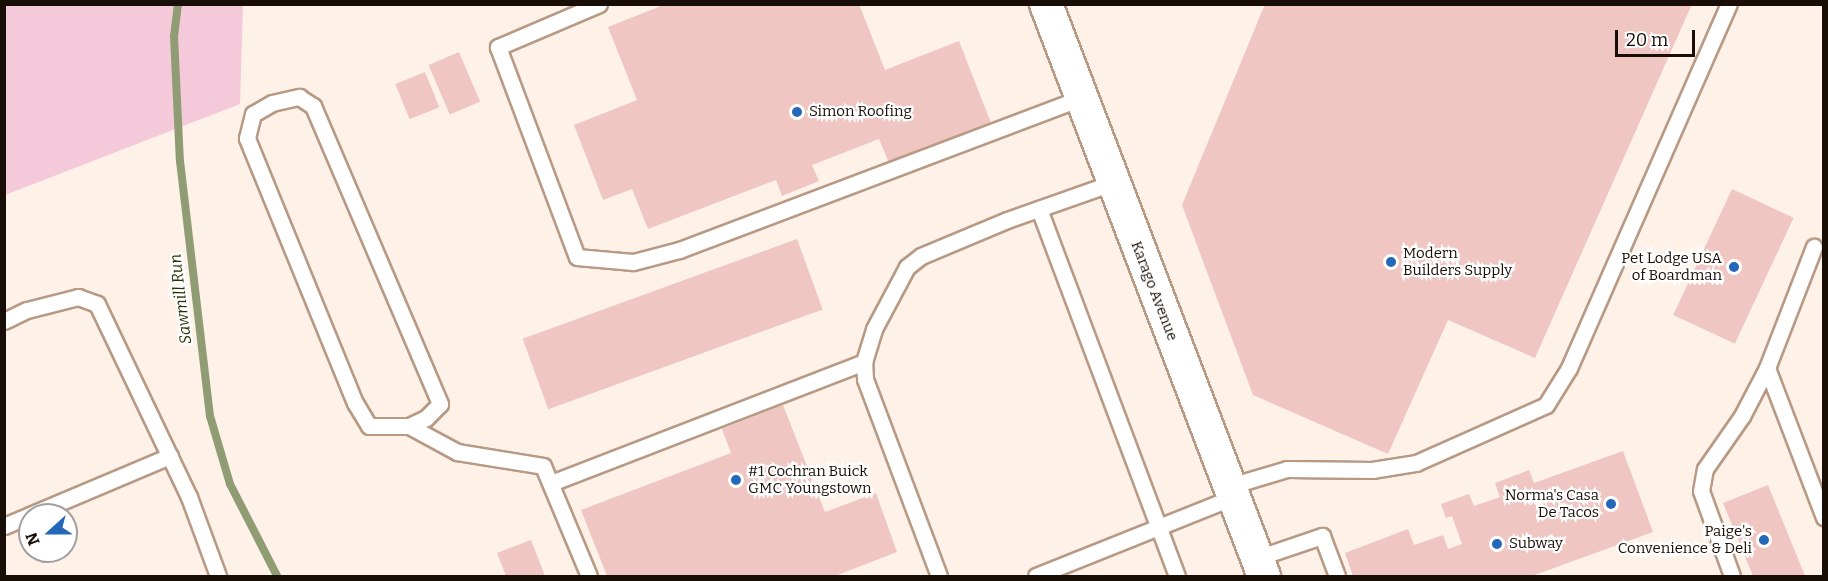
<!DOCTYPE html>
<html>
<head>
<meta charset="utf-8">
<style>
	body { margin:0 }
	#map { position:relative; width:1828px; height:581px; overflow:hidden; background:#fef1e8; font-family:Bitter,serif }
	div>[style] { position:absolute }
	.green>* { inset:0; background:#f4cadb }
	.stream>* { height:8px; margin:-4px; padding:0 4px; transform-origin:4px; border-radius:4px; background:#909c73 }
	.building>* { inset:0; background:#efc6c2; transform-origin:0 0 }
	.roads { filter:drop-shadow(2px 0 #b79984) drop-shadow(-2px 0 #b79984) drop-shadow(0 2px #b79984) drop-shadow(0 -2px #b79984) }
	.lane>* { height:15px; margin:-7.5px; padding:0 7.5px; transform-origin:7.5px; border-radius:7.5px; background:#fff }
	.street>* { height:32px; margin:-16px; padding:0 16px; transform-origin:16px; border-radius:16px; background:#fff }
	.dots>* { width:16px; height:16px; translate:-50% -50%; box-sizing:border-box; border:3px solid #fff; border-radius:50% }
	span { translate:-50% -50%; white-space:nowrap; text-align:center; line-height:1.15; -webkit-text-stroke:4.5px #fff; paint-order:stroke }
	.poi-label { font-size:15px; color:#190e07 }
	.left { translate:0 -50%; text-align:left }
	.right { translate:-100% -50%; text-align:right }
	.street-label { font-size:15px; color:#190e07 }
	.water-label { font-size:16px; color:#283200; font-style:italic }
	.frame { position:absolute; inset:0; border:6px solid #190e07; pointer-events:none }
	.north { position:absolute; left:18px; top:503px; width:60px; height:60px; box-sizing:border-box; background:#fff; border:2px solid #a39f9c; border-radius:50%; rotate:249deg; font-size:16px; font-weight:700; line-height:24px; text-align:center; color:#190e07 }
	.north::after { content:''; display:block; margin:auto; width:21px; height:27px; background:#2567b8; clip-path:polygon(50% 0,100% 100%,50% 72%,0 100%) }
	.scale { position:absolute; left:1615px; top:30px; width:80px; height:27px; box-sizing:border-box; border:3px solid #190e07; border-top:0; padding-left:8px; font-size:18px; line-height:21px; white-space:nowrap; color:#190e07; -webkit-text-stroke:4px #fff; paint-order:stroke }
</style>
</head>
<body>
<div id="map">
	<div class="green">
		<div style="clip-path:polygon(5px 4px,243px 5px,240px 104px,5px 195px)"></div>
	</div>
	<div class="stream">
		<div style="left:178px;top:4px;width:32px;rotate:97deg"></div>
		<div style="left:174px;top:36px;width:125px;rotate:87.3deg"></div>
		<div style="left:180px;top:161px;width:257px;rotate:83.3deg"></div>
		<div style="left:210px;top:416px;width:71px;rotate:73.6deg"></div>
		<div style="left:230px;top:484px;width:103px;rotate:62.9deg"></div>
	</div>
	<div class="building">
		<div style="clip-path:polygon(666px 4px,859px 4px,885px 70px,959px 41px,991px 123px,889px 163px,879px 139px,812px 165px,819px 181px,782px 196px,776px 180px,648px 229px,632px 189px,603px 200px,574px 125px,637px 100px,608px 27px)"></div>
		<div style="clip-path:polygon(1265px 4px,1692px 4px,1535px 358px,1448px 320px,1388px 454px,1253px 395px,1182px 205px)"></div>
		<div style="left:459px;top:52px;width:54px;height:33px;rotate:67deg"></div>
		<div style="left:425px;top:72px;width:38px;height:32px;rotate:68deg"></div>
		<div style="left:1732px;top:189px;width:68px;height:139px;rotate:25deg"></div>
		<div style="left:797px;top:239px;width:75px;height:292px;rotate:70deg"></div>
		<div style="clip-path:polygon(783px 405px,825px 512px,876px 493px,897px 552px,835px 576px,607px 576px,581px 510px,731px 453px,722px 429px)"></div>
		<div style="clip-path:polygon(1623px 451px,1653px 532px,1532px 576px,1353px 576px,1345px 553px,1408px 529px,1414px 545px,1443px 535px,1448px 549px,1462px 544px,1452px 516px,1446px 518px,1441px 504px,1469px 494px,1474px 506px,1500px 497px,1495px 483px,1529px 470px,1534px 483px)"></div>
		<div style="clip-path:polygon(1768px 485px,1805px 576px,1753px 576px,1723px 503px)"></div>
		<div style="clip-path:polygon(531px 540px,545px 576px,506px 576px,497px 553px)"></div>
	</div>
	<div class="roads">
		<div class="lane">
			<div style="left:599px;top:4px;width:110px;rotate:156.9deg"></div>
			<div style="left:498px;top:47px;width:224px;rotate:69.4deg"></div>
			<div style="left:577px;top:257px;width:56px;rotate:5.1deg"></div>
			<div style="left:633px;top:262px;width:48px;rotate:-14.6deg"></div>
			<div style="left:679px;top:250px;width:430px;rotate:-20.7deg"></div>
			<div style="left:299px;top:97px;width:17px;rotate:33deg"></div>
			<div style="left:313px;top:106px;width:324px;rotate:66.9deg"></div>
			<div style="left:440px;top:404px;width:20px;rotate:135deg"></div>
			<div style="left:426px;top:418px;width:19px;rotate:155deg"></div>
			<div style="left:409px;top:426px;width:40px;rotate:180deg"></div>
			<div style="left:369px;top:426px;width:27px;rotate:-121deg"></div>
			<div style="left:355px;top:403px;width:286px;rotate:-112.2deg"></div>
			<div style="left:247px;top:138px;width:25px;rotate:-76deg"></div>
			<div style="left:253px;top:114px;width:22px;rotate:-30deg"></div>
			<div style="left:272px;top:103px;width:28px;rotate:-13deg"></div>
			<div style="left:1039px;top:209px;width:392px;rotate:69.4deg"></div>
			<div style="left:4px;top:321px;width:25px;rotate:-26deg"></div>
			<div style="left:27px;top:310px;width:53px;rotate:-14.3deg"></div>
			<div style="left:78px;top:297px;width:20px;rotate:20deg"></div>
			<div style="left:97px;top:304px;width:214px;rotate:64.5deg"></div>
			<div style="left:189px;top:497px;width:84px;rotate:69.8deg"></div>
			<div style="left:1767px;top:368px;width:130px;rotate:-68.8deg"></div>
			<div style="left:409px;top:426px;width:55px;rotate:28.4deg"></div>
			<div style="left:457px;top:452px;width:87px;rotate:9.2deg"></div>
			<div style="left:543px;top:466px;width:119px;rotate:67.3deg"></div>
			<div style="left:551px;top:483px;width:336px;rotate:-21.1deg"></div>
			<div style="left:1230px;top:486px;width:59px;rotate:-16.6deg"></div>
			<div style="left:1287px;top:469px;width:85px;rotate:0.7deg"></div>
			<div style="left:1372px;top:470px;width:45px;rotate:-9deg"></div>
			<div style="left:1416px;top:463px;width:142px;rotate:-24deg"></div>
			<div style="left:1546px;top:405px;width:44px;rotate:-58.1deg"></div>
			<div style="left:1569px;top:368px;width:398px;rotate:-66.3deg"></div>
			<div style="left:30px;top:515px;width:152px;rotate:-22.9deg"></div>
			<div style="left:4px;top:526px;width:28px;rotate:-23deg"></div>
			<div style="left:1257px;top:558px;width:69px;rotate:-18.7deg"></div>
			<div style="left:1322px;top:536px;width:43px;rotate:69.4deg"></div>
			<div style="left:939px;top:576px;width:210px;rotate:-110.6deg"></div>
			<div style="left:865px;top:379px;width:17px;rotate:-93deg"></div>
			<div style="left:864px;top:362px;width:34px;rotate:-73deg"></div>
			<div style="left:874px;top:329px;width:70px;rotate:-62deg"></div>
			<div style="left:907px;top:267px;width:18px;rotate:-38deg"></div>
			<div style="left:921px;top:256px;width:93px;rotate:-22.7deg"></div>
			<div style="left:1007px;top:220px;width:111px;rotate:-19.4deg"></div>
			<div style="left:1036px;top:576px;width:213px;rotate:-21.8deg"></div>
			<div style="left:1732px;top:576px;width:90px;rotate:-110deg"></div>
			<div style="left:1701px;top:491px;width:22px;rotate:-80deg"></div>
			<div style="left:1705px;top:469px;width:65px;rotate:-55.1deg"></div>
			<div style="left:1742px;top:416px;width:54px;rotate:-62.5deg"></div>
			<div style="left:1767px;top:368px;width:160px;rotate:69.1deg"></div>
		</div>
		<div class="street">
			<div style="left:1046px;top:4px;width:612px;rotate:69.14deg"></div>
		</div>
	</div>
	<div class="dots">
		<div style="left:797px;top:112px;background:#2567b8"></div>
		<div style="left:1391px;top:262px;background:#2567b8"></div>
		<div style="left:1734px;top:267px;background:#2567b8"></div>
		<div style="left:736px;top:480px;background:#2567b8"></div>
		<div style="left:1611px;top:504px;background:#2567b8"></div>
		<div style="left:1764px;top:540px;background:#2567b8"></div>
		<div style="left:1497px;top:544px;background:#2567b8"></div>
	</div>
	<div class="poi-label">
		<span class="left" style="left:809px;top:112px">Simon Roofing</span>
		<span class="left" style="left:1403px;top:262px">Modern<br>Builders Supply</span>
		<span class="right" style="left:1722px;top:267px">Pet Lodge USA<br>of Boardman</span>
		<span class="left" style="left:748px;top:480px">#1 Cochran Buick<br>GMC Youngstown</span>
		<span class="right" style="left:1599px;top:504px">Norma's Casa<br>De Tacos</span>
		<span class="right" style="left:1752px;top:540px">Paige's<br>Convenience &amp; Deli</span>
		<span class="left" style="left:1509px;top:544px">Subway</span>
	</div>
	<div class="street-label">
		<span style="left:1154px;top:291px;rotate:69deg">Karago Avenue</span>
	</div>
	<div class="water-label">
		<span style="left:181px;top:299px;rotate:-97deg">Sawmill Run</span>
	</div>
	<div class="frame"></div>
	<div class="north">N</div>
	<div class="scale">20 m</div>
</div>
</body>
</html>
